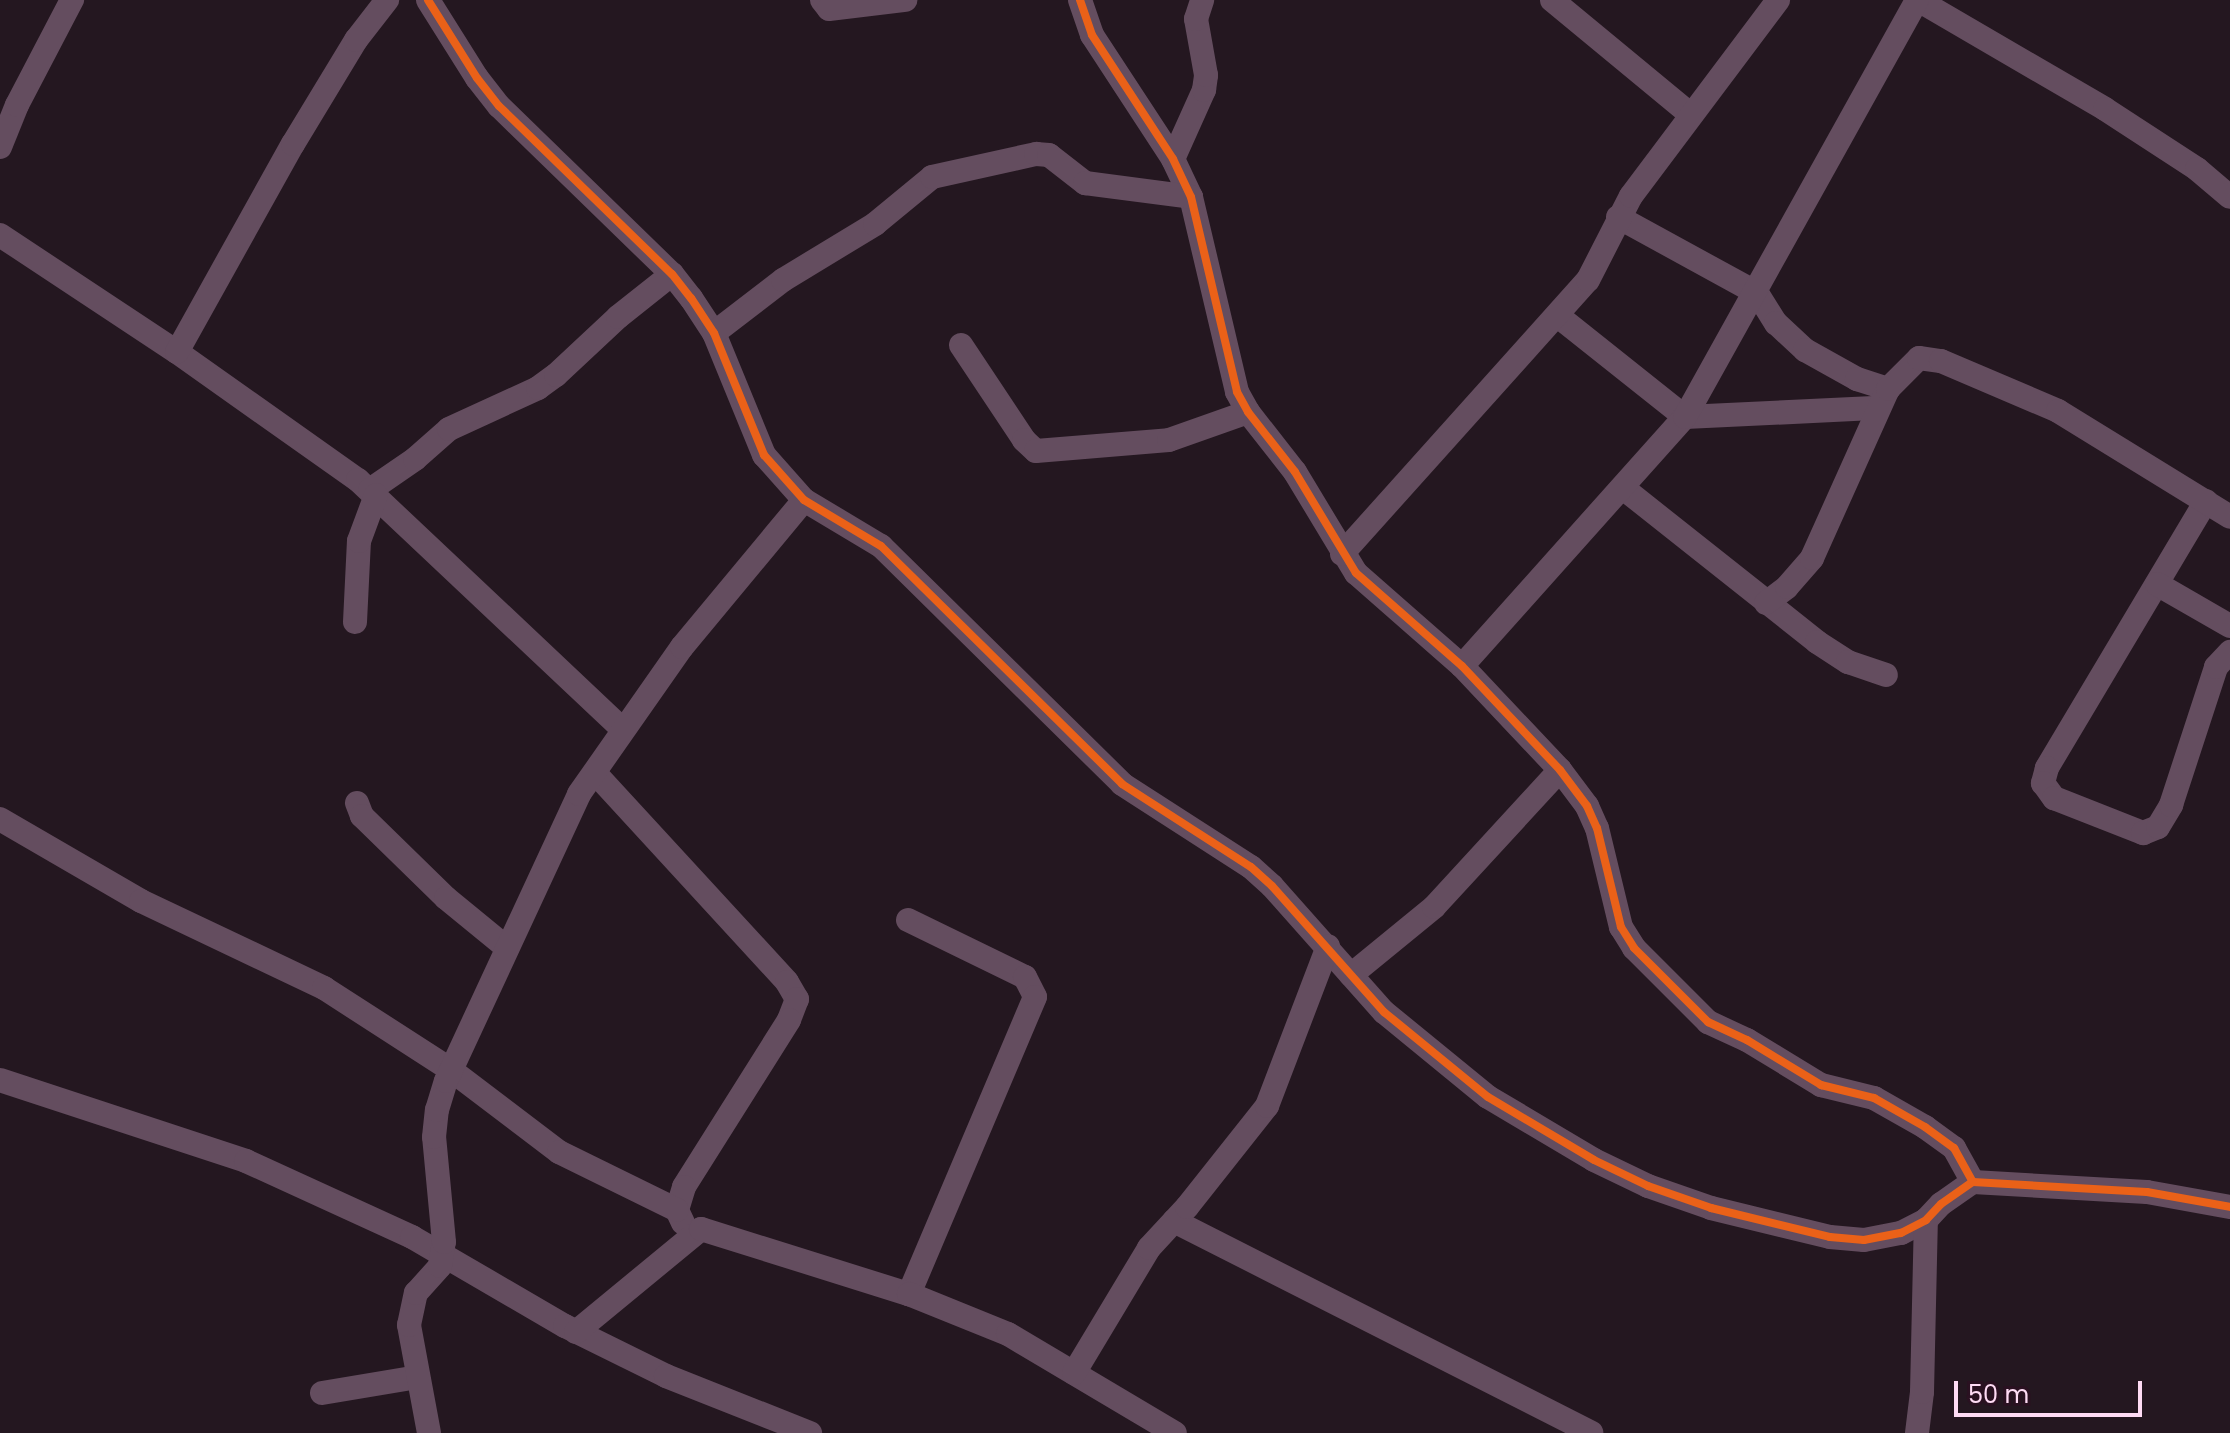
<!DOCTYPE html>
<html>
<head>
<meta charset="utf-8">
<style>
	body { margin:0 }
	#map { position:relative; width:2230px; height:1433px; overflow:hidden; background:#241720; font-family:Poppins,sans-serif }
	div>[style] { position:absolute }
	.minor>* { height:24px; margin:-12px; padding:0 12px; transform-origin:12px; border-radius:12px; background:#644d5f }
	.cycleway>* { height:8px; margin:-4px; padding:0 4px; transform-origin:4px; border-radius:4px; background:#ea6118 }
	span { translate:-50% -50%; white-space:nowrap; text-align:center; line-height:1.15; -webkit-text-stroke:7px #2a1121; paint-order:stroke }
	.scale { position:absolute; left:1954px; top:1381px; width:188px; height:36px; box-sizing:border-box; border:4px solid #fedbf4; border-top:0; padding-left:10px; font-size:24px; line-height:28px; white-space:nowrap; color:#fedbf4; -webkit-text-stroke:6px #2a1121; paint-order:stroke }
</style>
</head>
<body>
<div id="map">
	<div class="minor">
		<div style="left:428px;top:0;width:92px;rotate:57.9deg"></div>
		<div style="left:477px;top:78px;width:36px;rotate:52deg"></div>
		<div style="left:499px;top:106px;width:241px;rotate:44.2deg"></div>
		<div style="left:672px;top:274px;width:31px;rotate:52deg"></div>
		<div style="left:691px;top:298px;width:42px;rotate:56.7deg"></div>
		<div style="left:714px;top:333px;width:132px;rotate:67.7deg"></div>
		<div style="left:764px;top:455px;width:60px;rotate:48.4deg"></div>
		<div style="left:804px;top:500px;width:90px;rotate:30.9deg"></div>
		<div style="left:881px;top:546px;width:339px;rotate:44.6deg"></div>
		<div style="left:1122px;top:784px;width:153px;rotate:32.8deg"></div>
		<div style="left:1251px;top:867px;width:28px;rotate:42deg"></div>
		<div style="left:1272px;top:886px;width:169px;rotate:48.4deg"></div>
		<div style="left:1384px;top:1012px;width:134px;rotate:39.3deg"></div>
		<div style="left:1488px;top:1097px;width:123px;rotate:30.7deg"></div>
		<div style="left:1594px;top:1160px;width:60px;rotate:25.7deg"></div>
		<div style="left:1648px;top:1186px;width:67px;rotate:19.2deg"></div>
		<div style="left:1711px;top:1208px;width:122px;rotate:13.7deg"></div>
		<div style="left:1830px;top:1237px;width:34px;rotate:5deg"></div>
		<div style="left:1864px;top:1240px;width:38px;rotate:-11deg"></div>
		<div style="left:1901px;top:1233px;width:28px;rotate:-27deg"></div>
		<div style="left:1926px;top:1220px;width:22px;rotate:-47deg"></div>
		<div style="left:1941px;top:1204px;width:39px;rotate:-35deg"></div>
		<div style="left:1973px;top:1182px;width:174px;rotate:3.3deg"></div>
		<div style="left:2147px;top:1192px;width:84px;rotate:10.2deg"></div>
		<div style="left:822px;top:0;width:11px;rotate:52deg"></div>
		<div style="left:829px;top:9px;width:77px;rotate:-6.8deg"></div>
		<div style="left:1080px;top:0;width:37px;rotate:71deg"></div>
		<div style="left:1092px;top:35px;width:148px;rotate:56.8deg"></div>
		<div style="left:1173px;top:159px;width:42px;rotate:64.7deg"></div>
		<div style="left:1191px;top:197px;width:200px;rotate:76.7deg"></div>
		<div style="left:1237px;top:392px;width:23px;rotate:61deg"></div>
		<div style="left:1248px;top:412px;width:76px;rotate:51.9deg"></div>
		<div style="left:1295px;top:472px;width:118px;rotate:58.9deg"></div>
		<div style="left:1356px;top:573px;width:141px;rotate:41.3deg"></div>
		<div style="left:1462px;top:666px;width:143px;rotate:46.7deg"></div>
		<div style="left:1560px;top:770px;width:45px;rotate:53.1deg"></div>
		<div style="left:1587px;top:806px;width:24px;rotate:66deg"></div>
		<div style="left:1597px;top:828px;width:102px;rotate:76.4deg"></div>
		<div style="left:1621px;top:927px;width:25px;rotate:58deg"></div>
		<div style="left:1634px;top:948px;width:105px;rotate:45deg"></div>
		<div style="left:1708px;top:1022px;width:43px;rotate:24.8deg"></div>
		<div style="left:1747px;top:1040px;width:87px;rotate:31.3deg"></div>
		<div style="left:1821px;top:1085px;width:55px;rotate:13.8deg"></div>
		<div style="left:1874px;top:1098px;width:59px;rotate:29.6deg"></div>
		<div style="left:1925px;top:1127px;width:36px;rotate:36deg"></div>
		<div style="left:1954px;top:1148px;width:39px;rotate:61deg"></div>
		<div style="left:1552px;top:0;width:179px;rotate:39.6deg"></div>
		<div style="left:1918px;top:0;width:216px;rotate:30.2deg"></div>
		<div style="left:2105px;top:109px;width:110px;rotate:33.1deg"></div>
		<div style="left:2197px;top:169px;width:43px;rotate:40.3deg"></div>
		<div style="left:0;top:147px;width:45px;rotate:-68deg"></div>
		<div style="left:17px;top:105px;width:119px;rotate:-62.4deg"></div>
		<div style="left:1173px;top:159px;width:76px;rotate:-65.8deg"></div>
		<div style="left:1204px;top:90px;width:15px;rotate:-82deg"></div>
		<div style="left:1206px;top:75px;width:57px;rotate:-100.1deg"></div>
		<div style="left:1196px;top:19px;width:20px;rotate:-72deg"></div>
		<div style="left:1618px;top:217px;width:158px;rotate:28.7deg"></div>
		<div style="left:1757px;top:293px;width:36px;rotate:58deg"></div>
		<div style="left:1776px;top:323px;width:40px;rotate:43deg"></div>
		<div style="left:1805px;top:350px;width:60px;rotate:29.1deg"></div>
		<div style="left:1857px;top:379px;width:33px;rotate:18deg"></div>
		<div style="left:0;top:235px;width:212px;rotate:33.5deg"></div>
		<div style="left:177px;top:352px;width:222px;rotate:35.3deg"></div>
		<div style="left:358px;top:480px;width:364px;rotate:43.3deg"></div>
		<div style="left:1558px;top:316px;width:162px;rotate:38.5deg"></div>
		<div style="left:1685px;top:417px;width:194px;rotate:-2.7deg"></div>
		<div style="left:714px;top:333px;width:87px;rotate:-37.5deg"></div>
		<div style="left:783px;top:280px;width:108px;rotate:-31.3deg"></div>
		<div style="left:875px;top:224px;width:74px;rotate:-39.5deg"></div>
		<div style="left:932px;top:177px;width:107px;rotate:-12.5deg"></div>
		<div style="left:1036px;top:154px;width:13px;rotate:4deg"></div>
		<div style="left:1049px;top:155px;width:46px;rotate:37.9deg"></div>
		<div style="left:1085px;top:183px;width:107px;rotate:7.5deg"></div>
		<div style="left:961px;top:345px;width:114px;rotate:56.4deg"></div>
		<div style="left:1024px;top:440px;width:16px;rotate:43deg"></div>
		<div style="left:1036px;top:451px;width:133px;rotate:-4.7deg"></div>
		<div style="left:1169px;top:440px;width:84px;rotate:-19.5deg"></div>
		<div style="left:177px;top:352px;width:238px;rotate:-60.9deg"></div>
		<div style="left:293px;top:144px;width:122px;rotate:-58.8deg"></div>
		<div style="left:356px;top:40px;width:51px;rotate:-52.2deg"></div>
		<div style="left:1623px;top:488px;width:248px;rotate:38.4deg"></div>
		<div style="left:1817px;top:642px;width:37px;rotate:33deg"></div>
		<div style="left:1848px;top:662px;width:40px;rotate:18.9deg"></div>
		<div style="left:370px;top:490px;width:55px;rotate:-34.6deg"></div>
		<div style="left:415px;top:459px;width:45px;rotate:-41.4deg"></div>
		<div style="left:449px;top:429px;width:98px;rotate:-24.7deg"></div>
		<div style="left:538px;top:388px;width:22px;rotate:-36deg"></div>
		<div style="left:556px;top:375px;width:85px;rotate:-43.1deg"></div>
		<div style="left:618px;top:317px;width:69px;rotate:-38.5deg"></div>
		<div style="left:2206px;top:501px;width:311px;rotate:120.8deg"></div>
		<div style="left:2047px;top:768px;width:16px;rotate:105deg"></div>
		<div style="left:2043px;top:783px;width:19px;rotate:54deg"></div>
		<div style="left:2054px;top:798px;width:96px;rotate:21.5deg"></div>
		<div style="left:2143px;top:833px;width:16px;rotate:-22deg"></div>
		<div style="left:2158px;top:827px;width:26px;rotate:-59deg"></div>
		<div style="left:2171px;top:805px;width:145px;rotate:-71.9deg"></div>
		<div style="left:2216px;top:667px;width:21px;rotate:-47deg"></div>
		<div style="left:1342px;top:554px;width:368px;rotate:-48.1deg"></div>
		<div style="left:1588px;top:280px;width:94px;rotate:-62.9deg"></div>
		<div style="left:1631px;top:196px;width:245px;rotate:-53.1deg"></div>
		<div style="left:2157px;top:584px;width:84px;rotate:29.9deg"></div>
		<div style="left:1766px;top:603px;width:26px;rotate:-37deg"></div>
		<div style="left:1787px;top:587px;width:38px;rotate:-49deg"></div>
		<div style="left:1812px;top:558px;width:185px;rotate:-65.8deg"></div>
		<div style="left:1888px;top:389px;width:44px;rotate:-45deg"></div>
		<div style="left:1919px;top:358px;width:22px;rotate:8deg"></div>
		<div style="left:1941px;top:361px;width:127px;rotate:23.1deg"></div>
		<div style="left:2058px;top:411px;width:202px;rotate:31.6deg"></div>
		<div style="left:355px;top:622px;width:81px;rotate:-87.2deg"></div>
		<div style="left:359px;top:541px;width:49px;rotate:-69.7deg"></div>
		<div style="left:1462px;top:666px;width:334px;rotate:-48.2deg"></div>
		<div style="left:1685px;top:417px;width:477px;rotate:-60.9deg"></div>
		<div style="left:596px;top:774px;width:282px;rotate:47.4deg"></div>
		<div style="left:787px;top:982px;width:20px;rotate:60deg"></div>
		<div style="left:797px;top:999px;width:22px;rotate:111deg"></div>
		<div style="left:789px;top:1020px;width:197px;rotate:122.2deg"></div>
		<div style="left:684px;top:1187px;width:24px;rotate:107deg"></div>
		<div style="left:677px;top:1210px;width:14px;rotate:65deg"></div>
		<div style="left:357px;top:803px;width:14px;rotate:69deg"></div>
		<div style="left:362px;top:816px;width:117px;rotate:44.3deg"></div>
		<div style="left:446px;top:898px;width:79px;rotate:39.3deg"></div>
		<div style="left:0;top:819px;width:163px;rotate:30.2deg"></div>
		<div style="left:141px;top:901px;width:203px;rotate:25.4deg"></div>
		<div style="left:324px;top:988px;width:151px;rotate:32.8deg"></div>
		<div style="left:451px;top:1070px;width:136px;rotate:37.2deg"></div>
		<div style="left:559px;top:1152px;width:131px;rotate:26.2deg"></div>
		<div style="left:908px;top:920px;width:130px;rotate:26deg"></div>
		<div style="left:1025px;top:977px;width:22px;rotate:63deg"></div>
		<div style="left:1035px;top:997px;width:323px;rotate:113deg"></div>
		<div style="left:1351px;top:975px;width:107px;rotate:-39.3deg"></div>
		<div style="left:1434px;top:907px;width:186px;rotate:-47.4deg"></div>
		<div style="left:0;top:1080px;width:259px;rotate:18.2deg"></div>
		<div style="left:246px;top:1161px;width:183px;rotate:24.6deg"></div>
		<div style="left:412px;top:1237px;width:177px;rotate:30.2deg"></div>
		<div style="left:565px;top:1326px;width:113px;rotate:26.3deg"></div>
		<div style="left:666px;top:1376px;width:155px;rotate:21.6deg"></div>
		<div style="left:1174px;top:1221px;width:468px;rotate:26.9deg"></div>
		<div style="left:576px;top:1332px;width:162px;rotate:-39.5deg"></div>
		<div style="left:701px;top:1229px;width:218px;rotate:17.4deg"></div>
		<div style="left:909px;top:1294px;width:107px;rotate:22deg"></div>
		<div style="left:1008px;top:1334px;width:194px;rotate:30.7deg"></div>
		<div style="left:1074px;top:1373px;width:146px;rotate:-59deg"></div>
		<div style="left:1149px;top:1248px;width:56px;rotate:-47.2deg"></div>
		<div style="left:1187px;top:1207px;width:129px;rotate:-51.6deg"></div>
		<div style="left:1267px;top:1106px;width:171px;rotate:-69.1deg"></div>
		<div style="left:322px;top:1393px;width:97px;rotate:-9.5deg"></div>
		<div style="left:429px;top:1433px;width:110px;rotate:-100.5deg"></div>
		<div style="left:409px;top:1325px;width:33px;rotate:-78deg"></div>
		<div style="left:416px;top:1293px;width:36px;rotate:-48deg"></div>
		<div style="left:440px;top:1266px;width:24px;rotate:-81deg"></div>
		<div style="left:444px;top:1242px;width:105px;rotate:-95.4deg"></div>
		<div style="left:434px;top:1137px;width:27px;rotate:-84deg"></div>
		<div style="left:437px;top:1110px;width:30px;rotate:-73deg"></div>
		<div style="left:446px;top:1081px;width:316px;rotate:-65.1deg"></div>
		<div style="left:579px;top:794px;width:179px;rotate:-55deg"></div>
		<div style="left:682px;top:647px;width:191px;rotate:-50.3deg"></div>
		<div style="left:1917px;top:1433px;width:41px;rotate:-83deg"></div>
		<div style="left:1922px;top:1392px;width:172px;rotate:-88.7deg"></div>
	</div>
	<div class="cycleway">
		<div style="left:428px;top:0;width:92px;rotate:57.9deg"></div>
		<div style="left:477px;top:78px;width:36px;rotate:52deg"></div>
		<div style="left:499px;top:106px;width:241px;rotate:44.2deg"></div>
		<div style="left:672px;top:274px;width:31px;rotate:52deg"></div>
		<div style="left:691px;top:298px;width:42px;rotate:56.7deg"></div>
		<div style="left:714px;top:333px;width:132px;rotate:67.7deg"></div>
		<div style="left:764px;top:455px;width:60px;rotate:48.4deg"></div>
		<div style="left:804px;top:500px;width:90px;rotate:30.9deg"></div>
		<div style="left:881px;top:546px;width:339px;rotate:44.6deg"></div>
		<div style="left:1122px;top:784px;width:153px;rotate:32.8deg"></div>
		<div style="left:1251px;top:867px;width:28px;rotate:42deg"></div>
		<div style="left:1272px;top:886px;width:169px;rotate:48.4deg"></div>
		<div style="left:1384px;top:1012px;width:134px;rotate:39.3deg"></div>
		<div style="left:1488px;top:1097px;width:123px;rotate:30.7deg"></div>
		<div style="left:1594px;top:1160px;width:60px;rotate:25.7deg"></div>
		<div style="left:1648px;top:1186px;width:67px;rotate:19.2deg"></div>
		<div style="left:1711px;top:1208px;width:122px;rotate:13.7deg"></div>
		<div style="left:1830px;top:1237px;width:34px;rotate:5deg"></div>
		<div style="left:1864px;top:1240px;width:38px;rotate:-11deg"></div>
		<div style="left:1901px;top:1233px;width:28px;rotate:-27deg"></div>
		<div style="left:1926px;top:1220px;width:22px;rotate:-47deg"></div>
		<div style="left:1941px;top:1204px;width:39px;rotate:-35deg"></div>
		<div style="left:1973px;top:1182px;width:174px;rotate:3.3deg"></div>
		<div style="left:2147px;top:1192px;width:84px;rotate:10.2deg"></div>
		<div style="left:1080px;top:0;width:37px;rotate:71deg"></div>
		<div style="left:1092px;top:35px;width:148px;rotate:56.8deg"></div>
		<div style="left:1173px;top:159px;width:42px;rotate:64.7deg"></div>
		<div style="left:1191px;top:197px;width:200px;rotate:76.7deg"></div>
		<div style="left:1237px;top:392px;width:23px;rotate:61deg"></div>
		<div style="left:1248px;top:412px;width:76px;rotate:51.9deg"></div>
		<div style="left:1295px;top:472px;width:118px;rotate:58.9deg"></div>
		<div style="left:1356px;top:573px;width:141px;rotate:41.3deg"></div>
		<div style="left:1462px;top:666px;width:143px;rotate:46.7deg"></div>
		<div style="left:1560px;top:770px;width:45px;rotate:53.1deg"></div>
		<div style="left:1587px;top:806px;width:24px;rotate:66deg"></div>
		<div style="left:1597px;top:828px;width:102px;rotate:76.4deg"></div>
		<div style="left:1621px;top:927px;width:25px;rotate:58deg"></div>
		<div style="left:1634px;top:948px;width:105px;rotate:45deg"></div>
		<div style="left:1708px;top:1022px;width:43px;rotate:24.8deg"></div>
		<div style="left:1747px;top:1040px;width:87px;rotate:31.3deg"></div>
		<div style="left:1821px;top:1085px;width:55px;rotate:13.8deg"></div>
		<div style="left:1874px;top:1098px;width:59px;rotate:29.6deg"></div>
		<div style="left:1925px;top:1127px;width:36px;rotate:36deg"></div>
		<div style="left:1954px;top:1148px;width:39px;rotate:61deg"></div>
	</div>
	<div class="scale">50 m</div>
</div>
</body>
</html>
